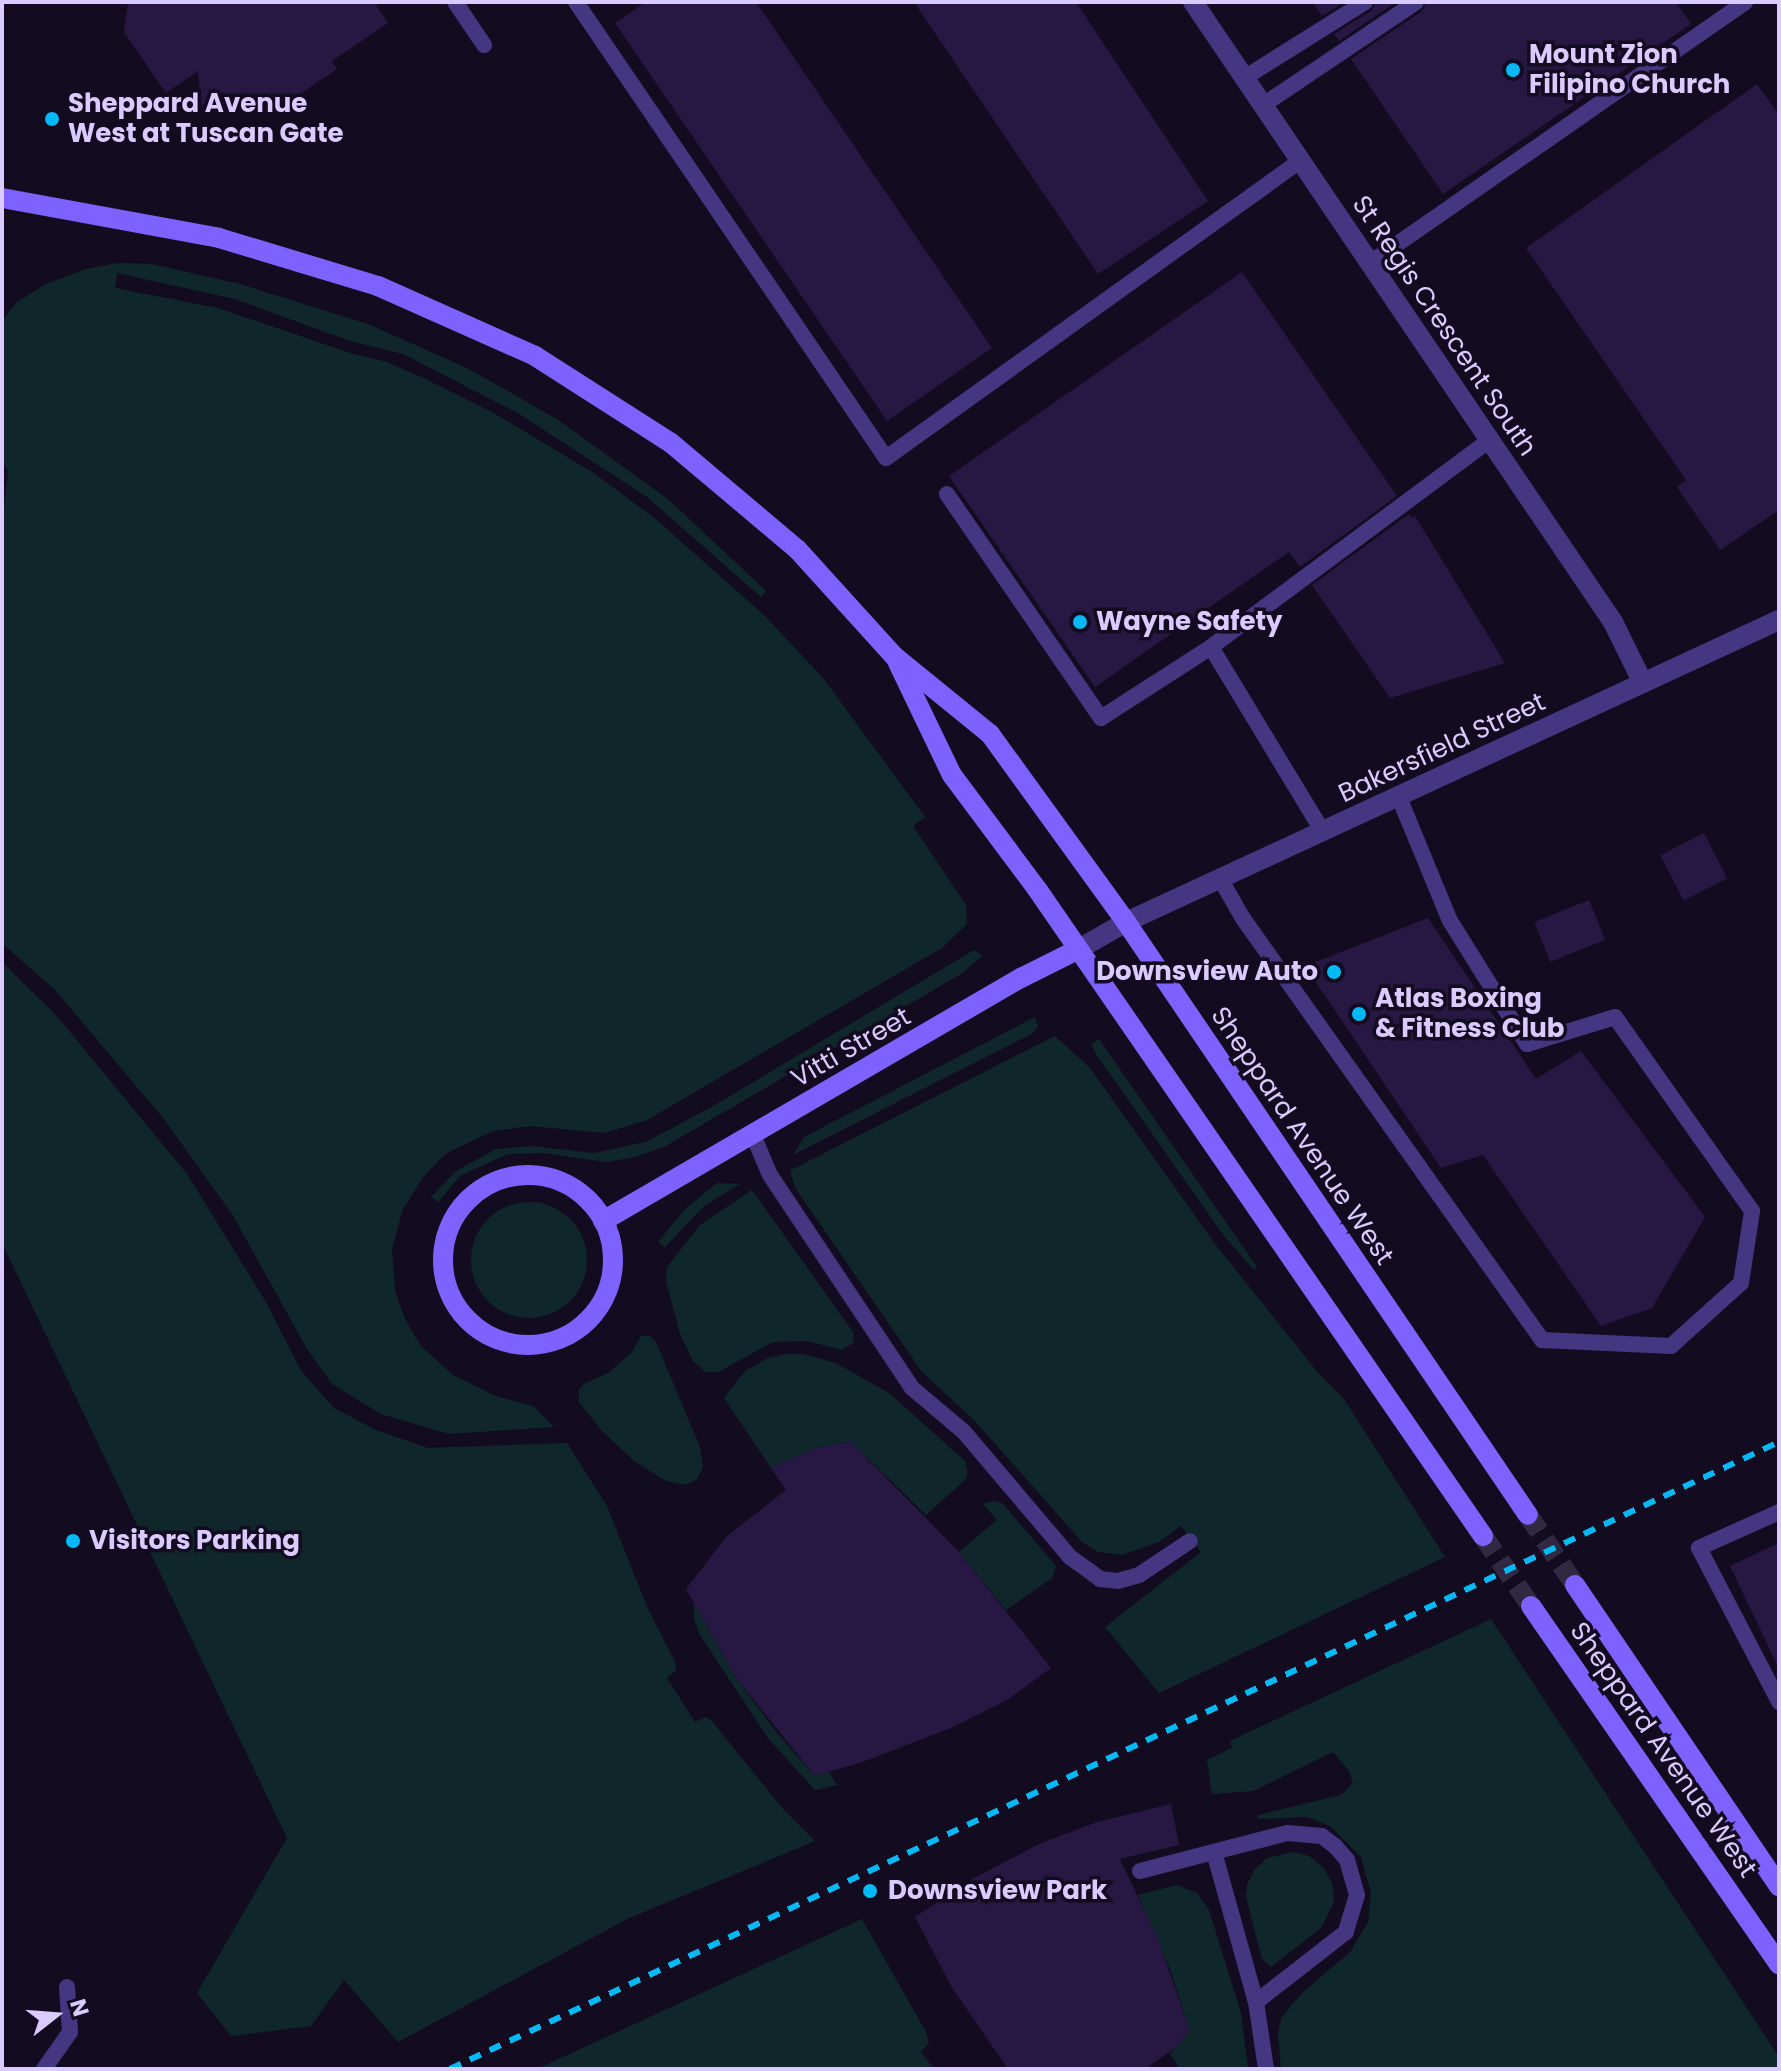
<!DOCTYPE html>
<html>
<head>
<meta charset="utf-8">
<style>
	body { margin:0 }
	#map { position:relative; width:1781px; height:2071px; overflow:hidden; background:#130c20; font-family:Poppins,sans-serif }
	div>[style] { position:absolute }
	.green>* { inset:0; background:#0f272a }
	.round { border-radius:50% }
	.building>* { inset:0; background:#261842; transform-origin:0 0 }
	.secondary-tunnel>* { height:20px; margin-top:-10px; transform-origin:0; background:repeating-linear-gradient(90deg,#312941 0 20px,transparent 0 30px) }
	.lane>* { height:16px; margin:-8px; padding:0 8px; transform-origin:8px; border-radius:8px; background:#443680 }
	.street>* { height:20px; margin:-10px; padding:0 10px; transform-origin:10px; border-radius:10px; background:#443680 }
	.secondary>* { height:20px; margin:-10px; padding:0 10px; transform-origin:10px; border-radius:10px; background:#7e62ff }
	.secondary>.ring { margin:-10px; padding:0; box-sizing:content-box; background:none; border:20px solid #7e62ff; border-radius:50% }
	.rail>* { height:6px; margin-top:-3px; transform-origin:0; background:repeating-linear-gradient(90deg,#00b9f6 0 12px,transparent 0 22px) }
	.dots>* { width:22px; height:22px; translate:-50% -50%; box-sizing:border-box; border:4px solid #130c20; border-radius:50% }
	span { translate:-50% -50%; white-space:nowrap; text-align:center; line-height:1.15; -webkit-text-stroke:7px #130c20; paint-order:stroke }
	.poi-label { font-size:26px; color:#d9cbff; font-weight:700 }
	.left { translate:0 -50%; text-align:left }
	.right { translate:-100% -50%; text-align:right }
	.street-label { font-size:26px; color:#d9cbff }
	.frame { position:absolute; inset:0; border:4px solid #d9cbff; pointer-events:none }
	.north { position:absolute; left:16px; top:1975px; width:80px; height:80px; -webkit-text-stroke:6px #130c20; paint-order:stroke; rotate:73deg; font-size:22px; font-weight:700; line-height:32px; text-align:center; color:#d9cbff }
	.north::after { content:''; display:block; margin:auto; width:28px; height:36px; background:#d9cbff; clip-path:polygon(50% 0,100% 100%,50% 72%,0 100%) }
</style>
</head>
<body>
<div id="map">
	<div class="green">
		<div style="clip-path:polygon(117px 263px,151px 264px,240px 284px,368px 324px,467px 368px,557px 419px,669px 500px,766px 591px,761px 597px,647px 497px,518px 413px,403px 354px,350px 341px,235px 299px,117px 273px,115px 288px,218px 308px,353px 354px,387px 362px,421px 377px,492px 412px,592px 472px,652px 516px,764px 615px,823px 678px,925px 817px,913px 826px,966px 905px,967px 924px,942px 948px,647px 1120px,604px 1133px,531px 1126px,493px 1131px,445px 1154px,424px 1176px,403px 1209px,392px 1249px,395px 1291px,405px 1319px,421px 1346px,453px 1375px,496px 1396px,533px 1406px,554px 1427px,449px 1434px,381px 1414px,332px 1384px,307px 1349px,232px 1214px,164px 1119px,55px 990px,2px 943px,2px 526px,8px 471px,2px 460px,2px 321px,16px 303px,46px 284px,86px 269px)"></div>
		<div style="clip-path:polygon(974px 950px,982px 956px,961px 974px,664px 1147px,635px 1157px,606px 1162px,544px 1153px,508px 1154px,460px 1176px,438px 1202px,431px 1197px,456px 1171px,496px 1149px,531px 1146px,594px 1153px,646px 1142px,715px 1105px)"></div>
		<div style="clip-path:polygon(2px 962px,56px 1015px,187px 1174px,266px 1302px,301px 1371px,334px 1408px,376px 1430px,428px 1448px,567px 1443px,607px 1506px,648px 1609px,675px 1662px,676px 1670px,667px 1678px,695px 1722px,705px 1717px,711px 1720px,783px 1809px,815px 1841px,627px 1919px,398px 2042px,344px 1980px,311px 2026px,231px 2036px,197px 1993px,287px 1838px,2px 1243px)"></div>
		<div style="clip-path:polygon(1035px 1017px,1038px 1027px,1033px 1033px,793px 1155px,804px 1137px)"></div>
		<div style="clip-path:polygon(1055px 1036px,1090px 1068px,1215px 1244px,1319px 1374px,1344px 1399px,1445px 1557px,1159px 1693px,1105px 1627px,1201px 1552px,1181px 1526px,1159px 1542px,1122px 1555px,1098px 1552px,1082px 1542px,975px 1421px,922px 1372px,796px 1189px,791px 1175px,791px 1170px)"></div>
		<div style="clip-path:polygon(1099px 1039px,1257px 1267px,1254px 1270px,1224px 1236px,1094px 1051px,1092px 1044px)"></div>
		<div style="clip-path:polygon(717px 1183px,740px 1184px,704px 1206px,665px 1247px,658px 1242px,685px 1209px)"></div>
		<div style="clip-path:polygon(752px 1190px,853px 1332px,854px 1342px,842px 1350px,807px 1341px,773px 1342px,718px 1372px,706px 1372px,693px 1361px,680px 1334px,666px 1281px,667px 1267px,700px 1225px)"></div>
		<div class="round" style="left:471px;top:1202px;width:116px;height:116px"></div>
		<div style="clip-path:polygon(641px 1336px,650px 1336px,656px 1342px,700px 1447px,703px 1467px,697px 1479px,686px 1485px,666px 1481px,634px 1461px,602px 1431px,579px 1402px,579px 1390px,584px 1384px,610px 1372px,632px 1352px)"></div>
		<div style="clip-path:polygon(785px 1354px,803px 1354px,836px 1363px,889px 1393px,965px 1461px,968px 1473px,965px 1480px,926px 1515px,850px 1441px,814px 1449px,771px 1468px,724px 1398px,745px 1371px,768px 1358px)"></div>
		<div style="clip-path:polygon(993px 1501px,1002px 1503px,1056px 1566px,1052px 1578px,1006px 1610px,959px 1552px,997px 1520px,983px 1504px)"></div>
		<div style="clip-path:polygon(694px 1603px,736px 1678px,777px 1733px,814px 1775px,829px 1772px,837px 1785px,815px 1790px,768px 1738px,700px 1635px,694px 1619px)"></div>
		<div style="clip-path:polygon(1491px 1619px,1779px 2057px,1779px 2069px,1281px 2069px,1278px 2034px,1281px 2018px,1300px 1995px,1351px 1951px,1368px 1922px,1371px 1893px,1361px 1857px,1330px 1826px,1307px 1817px,1258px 1819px,1258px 1815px,1341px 1795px,1353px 1783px,1349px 1771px,1333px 1752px,1253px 1791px,1212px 1794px,1207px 1760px,1232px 1748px,1230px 1741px)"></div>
		<div style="clip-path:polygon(1293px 1852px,1309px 1856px,1323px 1867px,1332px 1883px,1334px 1902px,1321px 1928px,1271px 1967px,1262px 1959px,1246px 1897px,1247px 1885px,1254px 1870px,1267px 1858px)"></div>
		<div style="clip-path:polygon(1177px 1885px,1197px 1893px,1209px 1910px,1241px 2013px,1248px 2069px,1180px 2069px,1170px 2054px,1190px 2031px,1170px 1969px,1138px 1895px)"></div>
		<div style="clip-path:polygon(862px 1919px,926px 2032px,929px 2043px,921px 2052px,934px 2069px,537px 2069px)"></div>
	</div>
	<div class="building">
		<div style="clip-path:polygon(128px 2px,374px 2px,388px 23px,332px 61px,337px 69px,282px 106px,278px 100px,201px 105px,198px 71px,166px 93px,124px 32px)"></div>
		<div style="clip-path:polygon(646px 2px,756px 2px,992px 348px,887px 421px,615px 23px)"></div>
		<div style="clip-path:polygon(914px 2px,1076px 2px,1208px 201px,1098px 274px)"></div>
		<div style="clip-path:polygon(1312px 2px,1344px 2px,1322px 16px)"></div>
		<div style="clip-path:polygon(1376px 2px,1396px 2px,1339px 41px,1334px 34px,1371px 11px)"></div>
		<div style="clip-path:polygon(1427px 2px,1676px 2px,1691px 24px,1443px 194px,1351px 59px,1422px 11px)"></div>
		<div style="clip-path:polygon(1757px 84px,1779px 115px,1779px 510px,1720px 550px,1677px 487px,1686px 480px,1526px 248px)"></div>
		<div style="clip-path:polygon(1242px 272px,1397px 496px,1300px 567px,1289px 552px,1095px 687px,949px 476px)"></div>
		<div style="clip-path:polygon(1409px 514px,1412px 518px,1415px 516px,1505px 663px,1390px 698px,1312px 585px)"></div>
		<div style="left:1704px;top:833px;width:51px;height:49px;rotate:63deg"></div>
		<div style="left:1589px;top:900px;width:43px;height:59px;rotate:68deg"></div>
		<div style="clip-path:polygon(1428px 918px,1536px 1079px,1581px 1051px,1705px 1217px,1652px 1308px,1601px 1326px,1483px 1155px,1441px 1168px,1305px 966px)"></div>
		<div style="clip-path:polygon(850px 1441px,959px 1552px,1051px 1668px,1007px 1700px,951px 1728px,865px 1761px,815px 1776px,736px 1678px,686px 1589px,727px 1536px,786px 1490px,771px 1468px,814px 1449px)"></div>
		<div style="clip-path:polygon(1779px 1543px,1779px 1669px,1730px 1566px)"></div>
		<div style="clip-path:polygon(1171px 1804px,1179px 1845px,1120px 1859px,1158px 1939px,1190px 2031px,1175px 2048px,1145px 2069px,1008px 2069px,951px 1986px,915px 1917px,969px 1881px,1039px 1844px,1097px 1822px)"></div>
	</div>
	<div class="secondary-tunnel">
		<div style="left:1528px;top:1515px;width:84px;rotate:56.1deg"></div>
		<div style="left:1483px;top:1536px;width:85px;rotate:55.6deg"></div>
	</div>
	<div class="lane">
		<div style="left:455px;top:2px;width:52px;rotate:56deg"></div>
		<div style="left:576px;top:2px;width:551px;rotate:55.79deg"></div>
		<div style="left:886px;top:458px;width:510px;rotate:-35.66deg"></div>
		<div style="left:1244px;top:78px;width:143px;rotate:-32.1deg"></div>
		<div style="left:1263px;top:105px;width:184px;rotate:-33.9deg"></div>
		<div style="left:1370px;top:263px;width:457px;rotate:-34.8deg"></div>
		<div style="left:947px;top:494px;width:272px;rotate:55.5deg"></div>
		<div style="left:1101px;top:718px;width:131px;rotate:-32.8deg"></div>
		<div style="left:1323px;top:832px;width:216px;rotate:-121.2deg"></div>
		<div style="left:1211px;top:647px;width:347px;rotate:-36.6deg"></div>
		<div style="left:1221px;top:880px;width:43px;rotate:60.4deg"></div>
		<div style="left:1242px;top:917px;width:519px;rotate:54.65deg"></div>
		<div style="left:1542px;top:1340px;width:129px;rotate:2.7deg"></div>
		<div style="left:1671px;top:1346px;width:94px;rotate:-42deg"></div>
		<div style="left:1741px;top:1283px;width:73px;rotate:-81.3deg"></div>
		<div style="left:1752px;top:1211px;width:237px;rotate:-125.2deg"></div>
		<div style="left:1615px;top:1017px;width:92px;rotate:162.9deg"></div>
		<div style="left:1527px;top:1044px;width:145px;rotate:-122deg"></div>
		<div style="left:1450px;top:921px;width:134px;rotate:-112.4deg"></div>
		<div style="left:753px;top:1135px;width:43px;rotate:67deg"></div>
		<div style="left:770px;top:1175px;width:256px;rotate:56.3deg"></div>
		<div style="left:912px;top:1388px;width:68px;rotate:40.2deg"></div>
		<div style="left:964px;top:1432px;width:164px;rotate:49.7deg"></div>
		<div style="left:1070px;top:1557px;width:37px;rotate:36deg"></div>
		<div style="left:1100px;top:1579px;width:18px;rotate:6deg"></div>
		<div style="left:1118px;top:1581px;width:22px;rotate:-16deg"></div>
		<div style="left:1139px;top:1575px;width:61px;rotate:-33.7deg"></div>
		<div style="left:1779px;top:1512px;width:88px;rotate:155.8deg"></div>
		<div style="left:1699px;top:1548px;width:174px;rotate:62.5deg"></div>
		<div style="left:1214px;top:1852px;width:156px;rotate:74.4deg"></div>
		<div style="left:1256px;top:2002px;width:68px;rotate:81.5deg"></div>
		<div style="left:1140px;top:1871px;width:152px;rotate:-14.5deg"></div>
		<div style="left:1287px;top:1833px;width:35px;rotate:5deg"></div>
		<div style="left:1322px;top:1836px;width:16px;rotate:38deg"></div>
		<div style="left:1335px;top:1846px;width:18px;rotate:49deg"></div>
		<div style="left:1347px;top:1860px;width:36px;rotate:74deg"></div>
		<div style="left:1357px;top:1895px;width:39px;rotate:107deg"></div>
		<div style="left:1346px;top:1932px;width:114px;rotate:142.1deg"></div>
		<div style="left:44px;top:2069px;width:45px;rotate:-54.9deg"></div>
		<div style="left:70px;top:2032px;width:45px;rotate:-93.8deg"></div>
	</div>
	<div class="street">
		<div style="left:1193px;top:2px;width:749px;rotate:55.89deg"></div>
		<div style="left:1613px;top:622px;width:68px;rotate:63.8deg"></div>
		<div style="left:1077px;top:950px;width:56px;rotate:-29.7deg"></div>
		<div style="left:1126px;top:922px;width:719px;rotate:-24.82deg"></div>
	</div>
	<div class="secondary">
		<div style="left:2px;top:198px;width:221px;rotate:10.4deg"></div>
		<div style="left:219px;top:238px;width:166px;rotate:16.8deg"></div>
		<div style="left:378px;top:286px;width:172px;rotate:24deg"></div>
		<div style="left:535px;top:356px;width:161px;rotate:32.6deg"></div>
		<div style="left:671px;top:443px;width:165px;rotate:40.1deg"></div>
		<div style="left:797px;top:549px;width:144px;rotate:47.8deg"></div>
		<div style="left:894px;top:656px;width:124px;rotate:39.1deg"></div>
		<div style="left:990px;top:734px;width:232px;rotate:54.1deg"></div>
		<div style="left:1126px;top:922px;width:716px;rotate:55.87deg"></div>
		<div style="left:898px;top:663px;width:124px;rotate:64.3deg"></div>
		<div style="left:952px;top:775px;width:142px;rotate:53.3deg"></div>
		<div style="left:1037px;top:889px;width:786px;rotate:55.42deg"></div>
		<div class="ring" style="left:443px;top:1175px;width:150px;height:150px"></div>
		<div style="left:603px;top:1221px;width:484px;rotate:-30.2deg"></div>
		<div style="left:1021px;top:978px;width:63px;rotate:-26.6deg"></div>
		<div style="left:1575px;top:1585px;width:364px;rotate:55.9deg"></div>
		<div style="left:1531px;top:1606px;width:436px;rotate:55.3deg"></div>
	</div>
	<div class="rail">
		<div style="left:450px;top:2069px;width:1469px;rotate:-25.26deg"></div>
	</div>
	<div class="dots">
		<div style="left:1513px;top:70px;background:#00b9f6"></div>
		<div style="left:52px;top:119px;background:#00b9f6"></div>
		<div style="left:1080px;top:622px;background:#00b9f6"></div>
		<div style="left:1334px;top:972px;background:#00b9f6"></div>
		<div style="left:1359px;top:1014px;background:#00b9f6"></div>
		<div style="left:73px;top:1541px;background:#00b9f6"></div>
		<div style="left:870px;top:1891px;background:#00b9f6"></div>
	</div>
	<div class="poi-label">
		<span class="left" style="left:1529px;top:70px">Mount Zion<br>Filipino Church</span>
		<span class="left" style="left:68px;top:119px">Sheppard Avenue<br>West at Tuscan Gate</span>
		<span class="left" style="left:1096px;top:622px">Wayne Safety</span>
		<span class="right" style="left:1318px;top:972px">Downsview Auto</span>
		<span class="left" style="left:1375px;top:1014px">Atlas Boxing<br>&amp; Fitness Club</span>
		<span class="left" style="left:89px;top:1541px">Visitors Parking</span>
		<span class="left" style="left:888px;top:1891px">Downsview Park</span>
	</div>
	<div class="street-label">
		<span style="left:1444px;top:326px;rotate:56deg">St Regis Crescent South</span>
		<span style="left:1442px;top:748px;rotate:-25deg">Bakersfield Street</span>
		<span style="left:851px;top:1048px;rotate:-30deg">Vitti Street</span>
		<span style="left:1302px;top:1136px;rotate:56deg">Sheppard Avenue West</span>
		<span style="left:1663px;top:1750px;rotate:55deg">Sheppard Avenue West</span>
	</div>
	<div class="frame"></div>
	<div class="north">N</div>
</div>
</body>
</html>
